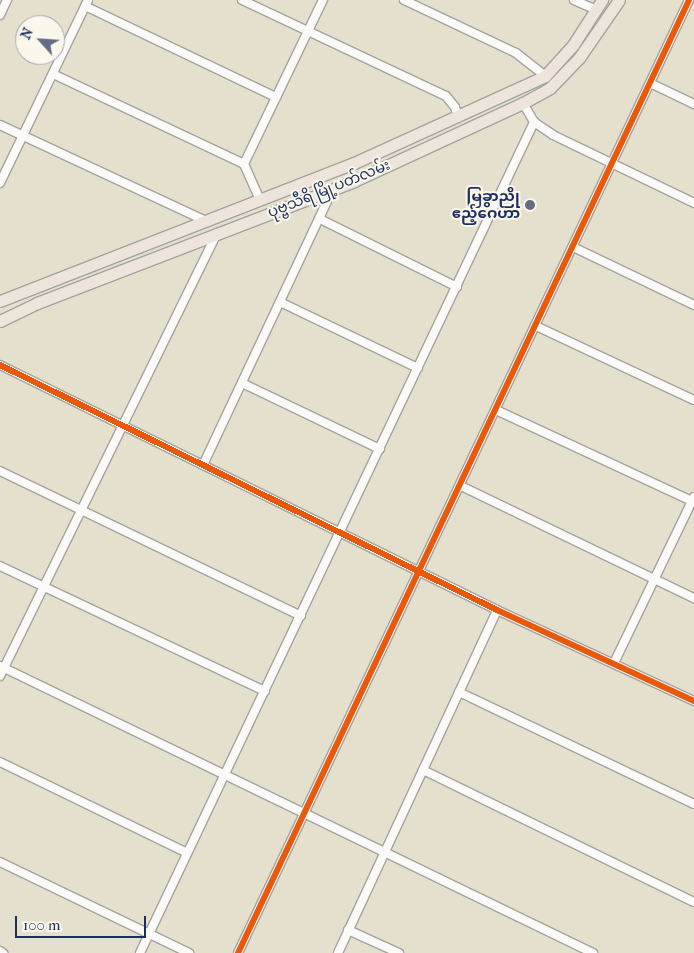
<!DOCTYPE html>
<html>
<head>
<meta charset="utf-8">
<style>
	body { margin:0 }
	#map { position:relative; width:694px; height:953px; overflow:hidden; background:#e5dfce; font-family:"IM FELL French Canon","Noto Sans Myanmar",serif }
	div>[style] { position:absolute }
	.roads { filter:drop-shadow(1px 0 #a4a39f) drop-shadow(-1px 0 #a4a39f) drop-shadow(0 1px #a4a39f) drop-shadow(0 -1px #a4a39f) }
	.street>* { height:8px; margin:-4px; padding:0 4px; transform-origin:4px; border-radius:4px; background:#fbfaf8 }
	.primary>* { height:11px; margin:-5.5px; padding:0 5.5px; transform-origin:5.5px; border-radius:5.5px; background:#ede5dc }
	.cycleway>* { height:6px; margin:-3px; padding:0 3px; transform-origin:3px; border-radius:3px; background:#e8590c }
	.dots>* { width:14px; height:14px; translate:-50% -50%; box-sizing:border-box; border:2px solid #fbf7ec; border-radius:50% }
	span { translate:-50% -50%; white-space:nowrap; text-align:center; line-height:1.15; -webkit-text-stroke:4px #fbf7ec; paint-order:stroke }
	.street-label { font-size:15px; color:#1b2f5e }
	.poi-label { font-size:15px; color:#1b2f5e; font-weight:700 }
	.right { translate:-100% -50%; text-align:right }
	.north { position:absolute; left:15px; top:15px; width:50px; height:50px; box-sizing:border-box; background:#fbf7ec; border:1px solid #a1a7b3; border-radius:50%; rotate:296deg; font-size:14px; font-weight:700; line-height:20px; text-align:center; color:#1b2f5e }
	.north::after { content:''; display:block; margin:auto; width:18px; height:22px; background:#626d85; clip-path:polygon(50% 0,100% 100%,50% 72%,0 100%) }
	.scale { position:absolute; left:15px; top:916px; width:131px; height:22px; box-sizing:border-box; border:2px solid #1b2f5e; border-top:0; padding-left:6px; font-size:15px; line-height:18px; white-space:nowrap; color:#1b2f5e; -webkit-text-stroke:4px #fbf7ec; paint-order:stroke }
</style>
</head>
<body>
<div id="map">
	<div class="roads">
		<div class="street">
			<div style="left:242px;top:0;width:225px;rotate:25.2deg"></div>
			<div style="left:446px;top:96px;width:14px;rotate:51deg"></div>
			<div style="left:455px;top:107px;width:10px;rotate:73deg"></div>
			<div style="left:404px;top:0;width:124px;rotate:25.3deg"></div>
			<div style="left:516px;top:53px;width:37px;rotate:38deg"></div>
			<div style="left:574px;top:0;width:24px;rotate:24deg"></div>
			<div style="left:85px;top:6px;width:212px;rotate:25.5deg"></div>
			<div style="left:0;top:15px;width:17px;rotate:-65deg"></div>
			<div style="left:53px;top:74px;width:211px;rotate:25.2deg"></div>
			<div style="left:244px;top:164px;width:39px;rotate:66deg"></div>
			<div style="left:650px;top:83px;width:49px;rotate:25.5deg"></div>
			<div style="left:523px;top:103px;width:22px;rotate:60deg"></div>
			<div style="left:534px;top:122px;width:23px;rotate:34deg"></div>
			<div style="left:553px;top:135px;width:157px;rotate:25.7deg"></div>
			<div style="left:0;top:125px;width:227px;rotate:25deg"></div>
			<div style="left:244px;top:164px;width:182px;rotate:-64.3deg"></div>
			<div style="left:0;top:183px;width:203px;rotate:-64.3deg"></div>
			<div style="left:320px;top:219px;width:153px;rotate:26.4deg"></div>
			<div style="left:573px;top:247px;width:134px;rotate:25.6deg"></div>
			<div style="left:280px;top:302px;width:153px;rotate:25.6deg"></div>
			<div style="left:536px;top:326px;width:174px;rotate:25.1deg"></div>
			<div style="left:0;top:365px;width:554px;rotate:26.24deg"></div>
			<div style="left:497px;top:610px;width:217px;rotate:24.8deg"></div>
			<div style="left:242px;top:383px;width:153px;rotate:25.6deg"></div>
			<div style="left:496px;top:410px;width:218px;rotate:24.9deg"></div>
			<div style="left:203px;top:465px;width:305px;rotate:-64.8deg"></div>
			<div style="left:0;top:471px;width:334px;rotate:25.7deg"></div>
			<div style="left:461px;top:486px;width:259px;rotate:25.7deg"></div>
			<div style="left:0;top:566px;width:293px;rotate:25.3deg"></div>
			<div style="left:614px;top:663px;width:184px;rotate:-64.3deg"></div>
			<div style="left:0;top:666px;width:659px;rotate:25.83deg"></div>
			<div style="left:0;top:676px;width:493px;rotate:-63.9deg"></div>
			<div style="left:459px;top:692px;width:260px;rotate:25.5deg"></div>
			<div style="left:0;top:762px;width:208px;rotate:25.9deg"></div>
			<div style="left:423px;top:770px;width:301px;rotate:26deg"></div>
			<div style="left:0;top:862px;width:210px;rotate:25.7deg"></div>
			<div style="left:348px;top:930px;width:56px;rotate:24.3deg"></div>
			<div style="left:0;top:951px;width:4px;rotate:34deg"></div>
			<div style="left:140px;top:953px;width:920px;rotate:-64.63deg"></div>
			<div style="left:238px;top:953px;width:1054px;rotate:-64.67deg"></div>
			<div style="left:338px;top:953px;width:378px;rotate:-65.1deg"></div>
		</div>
		<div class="primary">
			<div style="left:0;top:301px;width:380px;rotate:-21.3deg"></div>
			<div style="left:354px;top:163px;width:210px;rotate:-24.5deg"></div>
			<div style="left:545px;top:76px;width:42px;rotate:-47.9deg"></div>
			<div style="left:573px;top:45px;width:54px;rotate:-57.2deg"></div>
			<div style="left:0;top:321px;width:41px;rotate:-25.9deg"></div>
			<div style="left:37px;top:303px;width:340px;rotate:-21deg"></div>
			<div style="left:354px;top:181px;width:186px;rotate:-24.8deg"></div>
			<div style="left:523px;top:103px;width:31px;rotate:-29deg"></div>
			<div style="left:550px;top:88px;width:42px;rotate:-46deg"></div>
			<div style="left:579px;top:58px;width:70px;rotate:-55.4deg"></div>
		</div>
	</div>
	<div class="cycleway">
		<div style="left:0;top:365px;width:554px;rotate:26.24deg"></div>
		<div style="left:497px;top:610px;width:217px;rotate:24.8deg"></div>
		<div style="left:238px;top:953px;width:1054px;rotate:-64.67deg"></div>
	</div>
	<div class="dots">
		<div style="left:530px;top:205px;background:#626d85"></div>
	</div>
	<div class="street-label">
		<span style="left:329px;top:189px;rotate:-22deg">ပုဗ္ဗသီရိ မြို့ပတ်လမ်း</span>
	</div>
	<div class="poi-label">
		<span class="right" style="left:520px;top:205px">မြခွာညို<br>ဧည့်ဂေဟာ</span>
	</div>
	<div class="north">N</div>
	<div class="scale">100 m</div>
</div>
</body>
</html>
